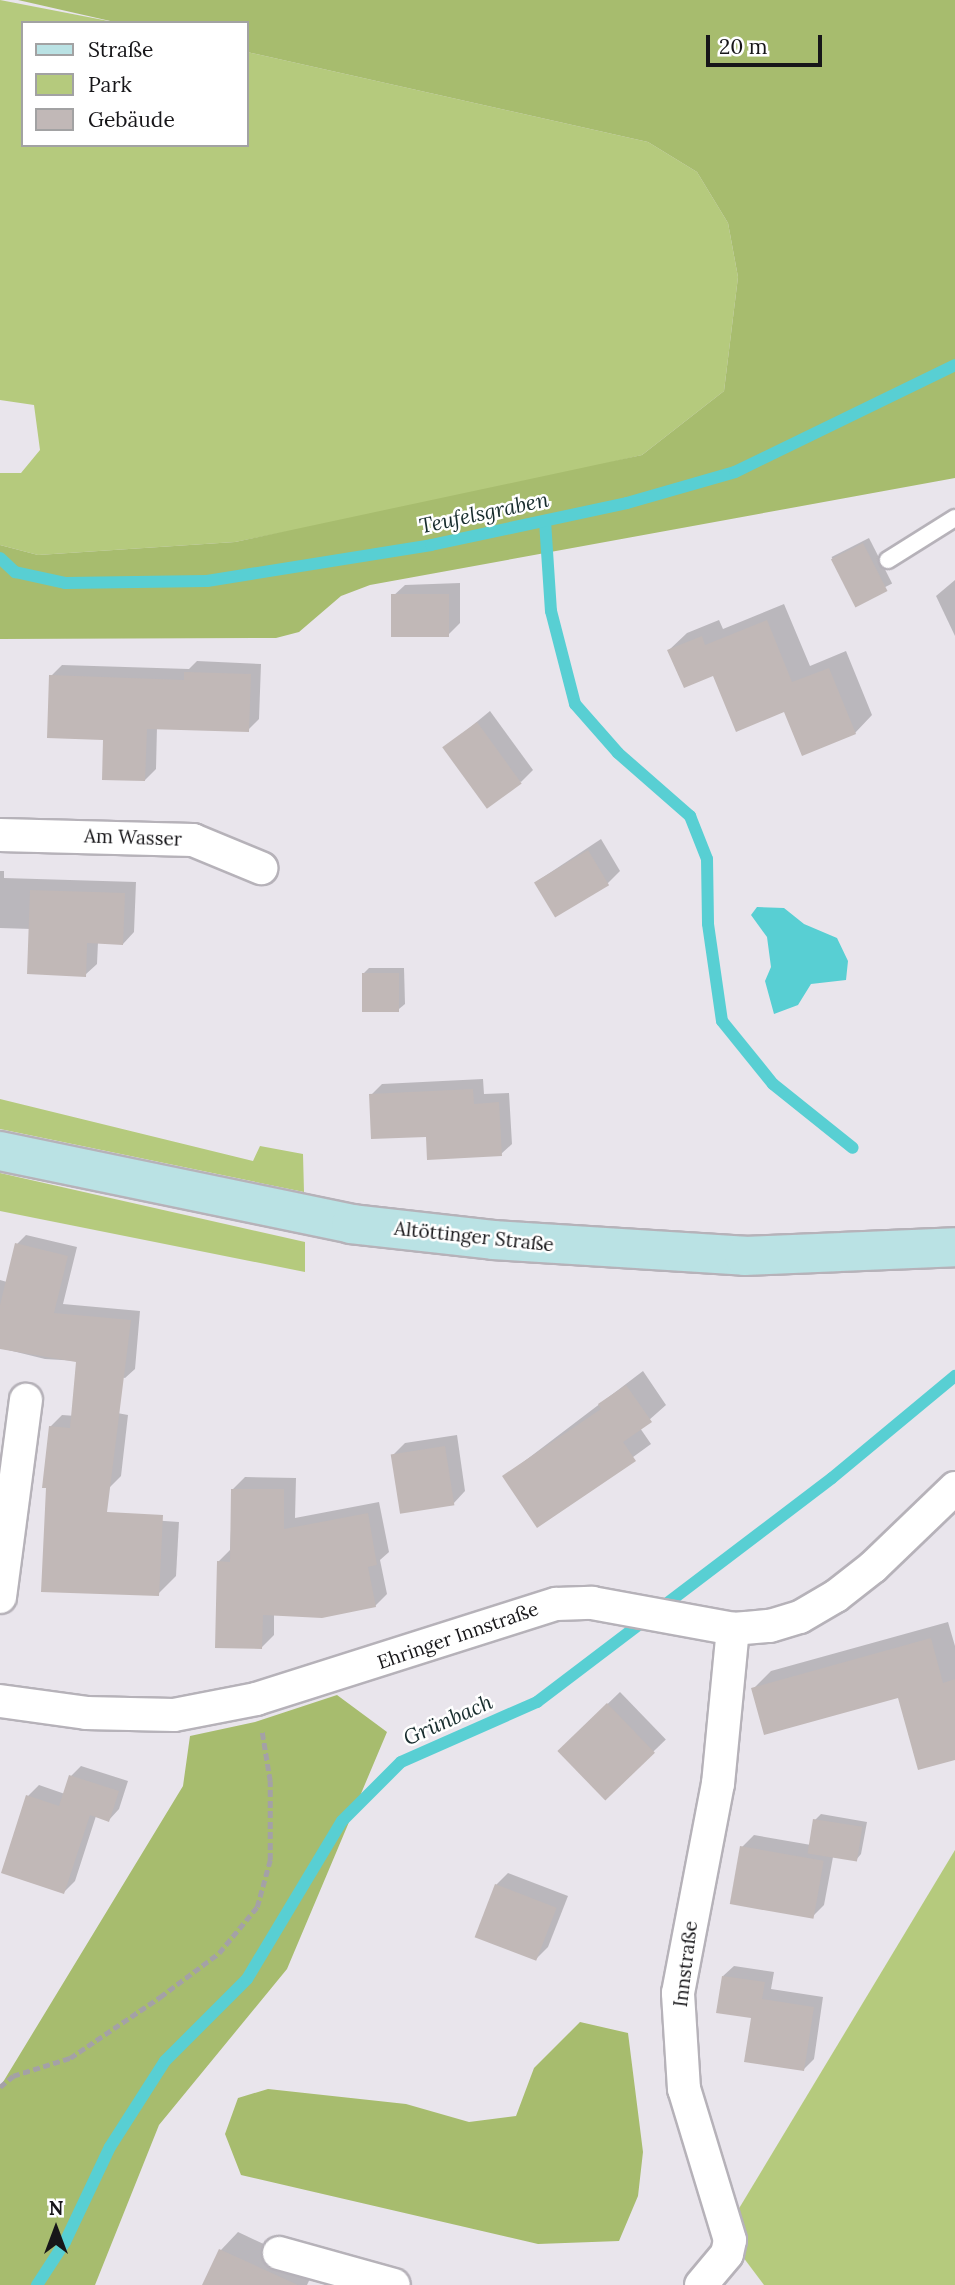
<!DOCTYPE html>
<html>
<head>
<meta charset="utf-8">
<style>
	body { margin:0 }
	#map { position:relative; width:955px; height:2285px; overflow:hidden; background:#e9e5ec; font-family:Lora,serif }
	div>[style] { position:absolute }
	.green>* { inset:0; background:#b5ca7d }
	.forest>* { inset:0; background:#a7bc6e }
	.water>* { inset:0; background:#58cfd3 }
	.shadow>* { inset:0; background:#0003; transform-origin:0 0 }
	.stream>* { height:12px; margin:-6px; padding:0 6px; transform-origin:6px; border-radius:6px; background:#58cfd3 }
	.building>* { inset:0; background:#c1b8b7; transform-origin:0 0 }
	.path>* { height:4.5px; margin-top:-2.25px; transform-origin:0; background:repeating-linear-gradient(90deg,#a4a1a6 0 7px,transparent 0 10.5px) }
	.roads { filter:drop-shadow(2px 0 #b6b2b9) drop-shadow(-2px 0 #b6b2b9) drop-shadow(0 2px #b6b2b9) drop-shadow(0 -2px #b6b2b9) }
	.lane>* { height:16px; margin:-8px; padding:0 8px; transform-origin:8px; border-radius:8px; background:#fff }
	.street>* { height:32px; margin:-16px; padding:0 16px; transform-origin:16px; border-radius:16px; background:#fff }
	.secondary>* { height:38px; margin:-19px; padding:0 19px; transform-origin:19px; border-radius:19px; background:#bae2e4 }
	span { translate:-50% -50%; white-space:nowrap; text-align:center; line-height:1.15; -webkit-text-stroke:5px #fff; paint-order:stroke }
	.street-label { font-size:19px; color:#171619 }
	.water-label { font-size:21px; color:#182d2e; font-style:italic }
	.legend { position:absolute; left:21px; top:21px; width:228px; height:126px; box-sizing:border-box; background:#fff; border:2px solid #a2a2a3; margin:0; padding:9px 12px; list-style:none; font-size:21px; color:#171619 }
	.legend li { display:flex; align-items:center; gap:14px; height:35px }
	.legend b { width:35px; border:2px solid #a2a2a3 }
	.north { position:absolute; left:21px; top:2194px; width:70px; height:70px; -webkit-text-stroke:5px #fff; paint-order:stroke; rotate:0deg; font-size:19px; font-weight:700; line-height:28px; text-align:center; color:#171619 }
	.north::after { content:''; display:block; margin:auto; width:24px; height:32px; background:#171619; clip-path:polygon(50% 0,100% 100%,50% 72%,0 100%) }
	.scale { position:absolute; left:706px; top:35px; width:116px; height:32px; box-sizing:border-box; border:4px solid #171619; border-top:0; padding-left:9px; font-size:21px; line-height:24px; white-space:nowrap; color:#171619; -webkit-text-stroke:5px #fff; paint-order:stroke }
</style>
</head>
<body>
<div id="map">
	<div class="green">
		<div style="clip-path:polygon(0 0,119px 23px,23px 23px,23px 145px,247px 145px,247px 52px,648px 142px,697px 172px,728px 223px,738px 277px,724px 391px,642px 455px,486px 492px,235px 542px,38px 555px,0 545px,0 473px,21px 473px,40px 450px,34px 405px,0 400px)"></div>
		<div style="clip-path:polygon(0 1099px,253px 1161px,260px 1146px,303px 1154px,304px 1192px,0 1129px)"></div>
		<div style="clip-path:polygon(0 1173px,305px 1242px,305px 1272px,0 1211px)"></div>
		<div style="clip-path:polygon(955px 1850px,955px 2285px,764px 2285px,740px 2253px,732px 2220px)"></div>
	</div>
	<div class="forest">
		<div style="clip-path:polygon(18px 0,955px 0,955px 478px,370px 585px,341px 596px,299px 632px,276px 638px,0 639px,0 545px,38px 555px,235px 542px,642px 455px,724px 391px,738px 277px,728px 223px,697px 172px,648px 142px,247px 52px,247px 23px,119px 23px)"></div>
		<div style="clip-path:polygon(337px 1695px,387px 1732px,287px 1969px,159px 2125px,95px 2285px,0 2285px,0 2087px,183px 1786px,190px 1736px,255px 1722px)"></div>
		<div style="clip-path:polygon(580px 2022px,628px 2033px,643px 2152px,638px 2196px,619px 2241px,538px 2244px,241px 2175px,225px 2134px,238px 2098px,268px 2089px,406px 2104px,469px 2122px,516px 2116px,534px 2068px)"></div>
	</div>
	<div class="water">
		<div style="clip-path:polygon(757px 907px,784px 908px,804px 924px,837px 938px,848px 961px,846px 980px,811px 984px,798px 1005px,774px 1014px,765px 981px,771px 967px,767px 937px,751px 915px)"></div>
	</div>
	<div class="shadow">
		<div style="left:869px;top:538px;width:51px;height:42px;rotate:63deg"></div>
		<div style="clip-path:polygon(955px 580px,955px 636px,936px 596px)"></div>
		<div style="clip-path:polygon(460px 583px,460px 623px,448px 635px,392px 597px,405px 585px)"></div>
		<div style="clip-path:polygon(784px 604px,810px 666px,846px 651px,872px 715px,855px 733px,785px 709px,669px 650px,687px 633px,719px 620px,723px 629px)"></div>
		<div style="clip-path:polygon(197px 661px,261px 664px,259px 719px,248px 730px,157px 727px,156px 769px,145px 780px,51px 676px,62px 665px,189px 669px)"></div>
		<div style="clip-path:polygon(490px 711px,533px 770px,521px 782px,445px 748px)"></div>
		<div style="clip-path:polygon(601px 839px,620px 871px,608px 883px,536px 882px)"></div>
		<div style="clip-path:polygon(0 871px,4px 871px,4px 878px,136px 882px,134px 932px,123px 944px,98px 942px,97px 964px,85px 975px,31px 929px,0 928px)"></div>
		<div style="clip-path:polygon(369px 968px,404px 968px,405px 1004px,399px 1009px,363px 974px)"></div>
		<div style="clip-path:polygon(483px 1079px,484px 1094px,509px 1093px,512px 1144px,501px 1154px,427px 1135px,371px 1095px,382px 1084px)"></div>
		<div style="clip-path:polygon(26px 1235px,77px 1247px,63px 1304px,140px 1311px,135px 1369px,125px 1378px,77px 1367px,78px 1361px,45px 1359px,0 1348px,0 1280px,7px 1282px,17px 1244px)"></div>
		<div style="clip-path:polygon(643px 1371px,666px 1405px,640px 1428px,651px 1444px,538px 1526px,505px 1476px)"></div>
		<div style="clip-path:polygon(85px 1407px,128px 1415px,121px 1476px,109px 1488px,50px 1427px,62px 1415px,76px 1416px)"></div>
		<div style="clip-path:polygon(457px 1435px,465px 1491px,453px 1504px,393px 1455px,405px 1443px)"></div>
		<div style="clip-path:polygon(245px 1477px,296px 1478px,295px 1518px,379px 1502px,389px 1552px,380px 1560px,387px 1594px,375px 1606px,274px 1614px,274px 1635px,262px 1647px,218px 1562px,230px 1550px,233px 1489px)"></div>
		<div style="clip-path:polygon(64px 1514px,179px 1522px,176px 1576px,158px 1594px)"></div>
		<div style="clip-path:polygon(948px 1622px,955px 1646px,955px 1758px,899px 1696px,753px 1689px,771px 1671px)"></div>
		<div style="left:620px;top:1692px;width:66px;height:84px;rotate:46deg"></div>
		<div style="clip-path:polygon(81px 1766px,128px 1781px,119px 1809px,109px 1820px,96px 1816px,75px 1881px,64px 1892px,28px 1796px,39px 1785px,65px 1794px,71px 1776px)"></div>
		<div style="clip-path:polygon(821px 1814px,867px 1822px,861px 1854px,856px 1860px,833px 1857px,824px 1905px,812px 1917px,742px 1847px,754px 1835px,811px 1845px,815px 1820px)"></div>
		<div style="clip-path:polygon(508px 1873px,568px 1896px,548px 1947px,536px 1959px,496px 1885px)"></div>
		<div style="clip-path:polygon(734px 1966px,774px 1972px,771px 1989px,823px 1997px,814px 2059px,804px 2069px,753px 2016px,723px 1976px)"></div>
		<div style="clip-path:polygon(238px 2232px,315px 2268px,307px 2285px,204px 2285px,221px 2250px)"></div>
	</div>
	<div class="stream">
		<div style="left:545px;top:521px;width:90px;rotate:86.2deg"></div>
		<div style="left:551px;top:611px;width:96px;rotate:75.5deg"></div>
		<div style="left:575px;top:704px;width:65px;rotate:48.7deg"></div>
		<div style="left:618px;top:753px;width:96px;rotate:41.2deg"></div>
		<div style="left:690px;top:816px;width:46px;rotate:68.4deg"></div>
		<div style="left:707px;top:859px;width:65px;rotate:89.1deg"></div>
		<div style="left:708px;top:924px;width:98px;rotate:81.8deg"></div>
		<div style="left:722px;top:1021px;width:81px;rotate:51deg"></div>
		<div style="left:773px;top:1084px;width:102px;rotate:38.7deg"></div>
		<div style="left:0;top:558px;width:21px;rotate:43deg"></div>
		<div style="left:15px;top:572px;width:51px;rotate:12.4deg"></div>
		<div style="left:65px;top:583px;width:142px;rotate:-0.8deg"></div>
		<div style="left:207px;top:581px;width:227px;rotate:-9.1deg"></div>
		<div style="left:431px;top:545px;width:200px;rotate:-12.1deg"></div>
		<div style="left:627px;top:503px;width:112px;rotate:-16deg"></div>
		<div style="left:735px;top:472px;width:245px;rotate:-25.9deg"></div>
		<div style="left:37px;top:2285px;width:51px;rotate:-56.9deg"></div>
		<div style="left:65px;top:2242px;width:105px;rotate:-64.7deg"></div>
		<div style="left:110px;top:2147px;width:102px;rotate:-57.4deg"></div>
		<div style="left:165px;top:2061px;width:116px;rotate:-45deg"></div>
		<div style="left:247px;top:1979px;width:184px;rotate:-59deg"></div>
		<div style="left:342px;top:1821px;width:83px;rotate:-45deg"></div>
		<div style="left:401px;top:1762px;width:149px;rotate:-23.8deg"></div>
		<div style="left:537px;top:1702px;width:370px;rotate:-37.2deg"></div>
		<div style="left:832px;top:1478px;width:160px;rotate:-39.7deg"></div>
	</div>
	<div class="building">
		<div style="left:863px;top:543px;width:54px;height:36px;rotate:63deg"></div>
		<div style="left:449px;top:594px;width:43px;height:58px;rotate:90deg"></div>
		<div style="clip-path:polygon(767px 620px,792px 682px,829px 668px,856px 734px,802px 756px,784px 712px,736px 732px,713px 676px,684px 688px,667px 650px,702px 636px,705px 645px)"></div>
		<div style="clip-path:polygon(184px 672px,251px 674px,249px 732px,147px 729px,145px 781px,102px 780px,103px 740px,47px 738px,49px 675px,184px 680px)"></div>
		<div style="left:477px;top:722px;width:76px;height:43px;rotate:54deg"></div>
		<div style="left:588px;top:850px;width:41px;height:63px;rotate:59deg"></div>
		<div style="clip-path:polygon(30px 890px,125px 893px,123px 945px,87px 943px,86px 977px,27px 974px)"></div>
		<div style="left:362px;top:973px;width:37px;height:39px"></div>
		<div style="clip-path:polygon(473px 1089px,474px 1104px,499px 1102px,502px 1156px,427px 1160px,426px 1137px,371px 1139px,369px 1094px)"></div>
		<div style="clip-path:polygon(15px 1243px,68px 1256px,54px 1313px,131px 1320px,107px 1512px,163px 1515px,159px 1596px,41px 1592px,46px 1488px,42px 1488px,49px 1426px,70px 1428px,76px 1362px,0 1349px,0 1305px)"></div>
		<div style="clip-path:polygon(626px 1385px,652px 1422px,623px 1442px,636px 1461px,537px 1528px,502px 1476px,601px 1409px,598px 1404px)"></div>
		<div style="left:445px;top:1446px;width:60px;height:55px;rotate:81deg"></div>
		<div style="clip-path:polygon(231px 1489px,284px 1489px,284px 1529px,368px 1513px,377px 1565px,368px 1567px,376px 1607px,322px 1618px,263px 1615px,262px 1649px,215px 1648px,217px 1561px,230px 1562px)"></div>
		<div style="clip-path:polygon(931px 1638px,943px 1683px,955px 1679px,955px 1760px,918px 1770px,898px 1698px,764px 1735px,751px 1688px)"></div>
		<div style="left:607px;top:1703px;width:69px;height:69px;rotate:46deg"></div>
		<div style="clip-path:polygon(69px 1775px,119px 1791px,109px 1822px,90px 1815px,64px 1894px,1px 1873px,26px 1795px,59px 1806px)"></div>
		<div style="left:813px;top:1819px;width:50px;height:35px;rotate:9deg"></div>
		<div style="left:740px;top:1846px;width:85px;height:59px;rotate:10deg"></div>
		<div style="left:495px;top:1884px;width:66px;height:57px;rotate:21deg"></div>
		<div style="clip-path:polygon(722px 1976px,765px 1982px,762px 1999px,814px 2007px,804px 2071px,744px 2062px,751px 2018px,716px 2013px)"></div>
		<div style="clip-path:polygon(219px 2249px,298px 2285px,202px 2285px)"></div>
	</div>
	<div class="path">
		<div style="left:0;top:2087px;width:17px;rotate:-40deg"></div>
		<div style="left:13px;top:2076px;width:60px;rotate:-17.5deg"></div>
		<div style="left:70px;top:2058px;width:109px;rotate:-34.1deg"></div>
		<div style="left:160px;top:1997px;width:74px;rotate:-36.7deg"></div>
		<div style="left:219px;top:1953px;width:60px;rotate:-50.4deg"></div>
		<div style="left:257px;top:1907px;width:49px;rotate:-74.5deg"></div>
		<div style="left:270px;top:1860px;width:79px;rotate:-90deg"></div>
		<div style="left:270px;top:1781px;width:50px;rotate:-99.3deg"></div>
	</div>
	<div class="roads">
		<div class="lane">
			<div style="left:888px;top:560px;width:79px;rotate:-32.1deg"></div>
		</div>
		<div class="street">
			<div style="left:0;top:835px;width:193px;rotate:1.5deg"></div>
			<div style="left:193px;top:840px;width:74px;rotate:22.4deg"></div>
			<div style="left:0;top:1597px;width:199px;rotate:-82.5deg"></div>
			<div style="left:0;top:1701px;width:87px;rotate:7.9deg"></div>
			<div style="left:86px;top:1713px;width:88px;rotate:1.3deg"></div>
			<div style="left:174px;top:1715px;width:84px;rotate:-11deg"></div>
			<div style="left:256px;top:1699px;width:315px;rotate:-17.6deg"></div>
			<div style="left:556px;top:1604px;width:36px;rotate:-2deg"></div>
			<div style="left:592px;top:1603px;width:143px;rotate:10.4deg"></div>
			<div style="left:733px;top:1629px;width:37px;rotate:-5deg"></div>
			<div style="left:770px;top:1626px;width:31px;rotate:-17deg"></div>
			<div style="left:800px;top:1617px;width:42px;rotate:-30.3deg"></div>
			<div style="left:836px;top:1596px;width:47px;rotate:-38.1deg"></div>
			<div style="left:873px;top:1567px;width:114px;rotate:-43.9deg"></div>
			<div style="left:279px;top:2253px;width:119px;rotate:15.5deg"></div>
			<div style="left:701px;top:2285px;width:40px;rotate:-50deg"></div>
			<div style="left:727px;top:2254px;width:14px;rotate:-78deg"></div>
			<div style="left:730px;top:2240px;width:158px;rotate:-106.9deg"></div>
			<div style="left:684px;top:2089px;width:96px;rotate:-93.6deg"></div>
			<div style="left:678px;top:1993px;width:213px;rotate:-79.2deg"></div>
			<div style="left:718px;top:1784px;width:156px;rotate:-84.5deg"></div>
		</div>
		<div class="secondary">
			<div style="left:0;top:1151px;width:359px;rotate:11.7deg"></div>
			<div style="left:351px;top:1224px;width:143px;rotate:6.4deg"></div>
			<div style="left:493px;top:1240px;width:252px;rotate:3.6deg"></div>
			<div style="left:744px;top:1256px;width:211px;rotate:-2.4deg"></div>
		</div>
	</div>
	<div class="street-label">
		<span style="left:133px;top:838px;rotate:2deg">Am Wasser</span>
		<span style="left:474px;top:1237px;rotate:6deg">Altöttinger Straße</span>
		<span style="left:458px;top:1636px;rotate:-19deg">Ehringer Innstraße</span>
		<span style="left:686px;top:1964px;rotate:-83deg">Innstraße</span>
	</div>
	<div class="water-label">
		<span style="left:484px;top:513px;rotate:-12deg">Teufelsgraben</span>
		<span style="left:448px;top:1720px;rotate:-24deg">Grünbach</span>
	</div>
	<ul class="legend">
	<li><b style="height:9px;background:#bae2e4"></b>Straße</li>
	<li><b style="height:19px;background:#b5ca7d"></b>Park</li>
	<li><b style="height:19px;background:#c1b8b7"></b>Gebäude</li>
	</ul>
	<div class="north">N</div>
	<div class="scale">20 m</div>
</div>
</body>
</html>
